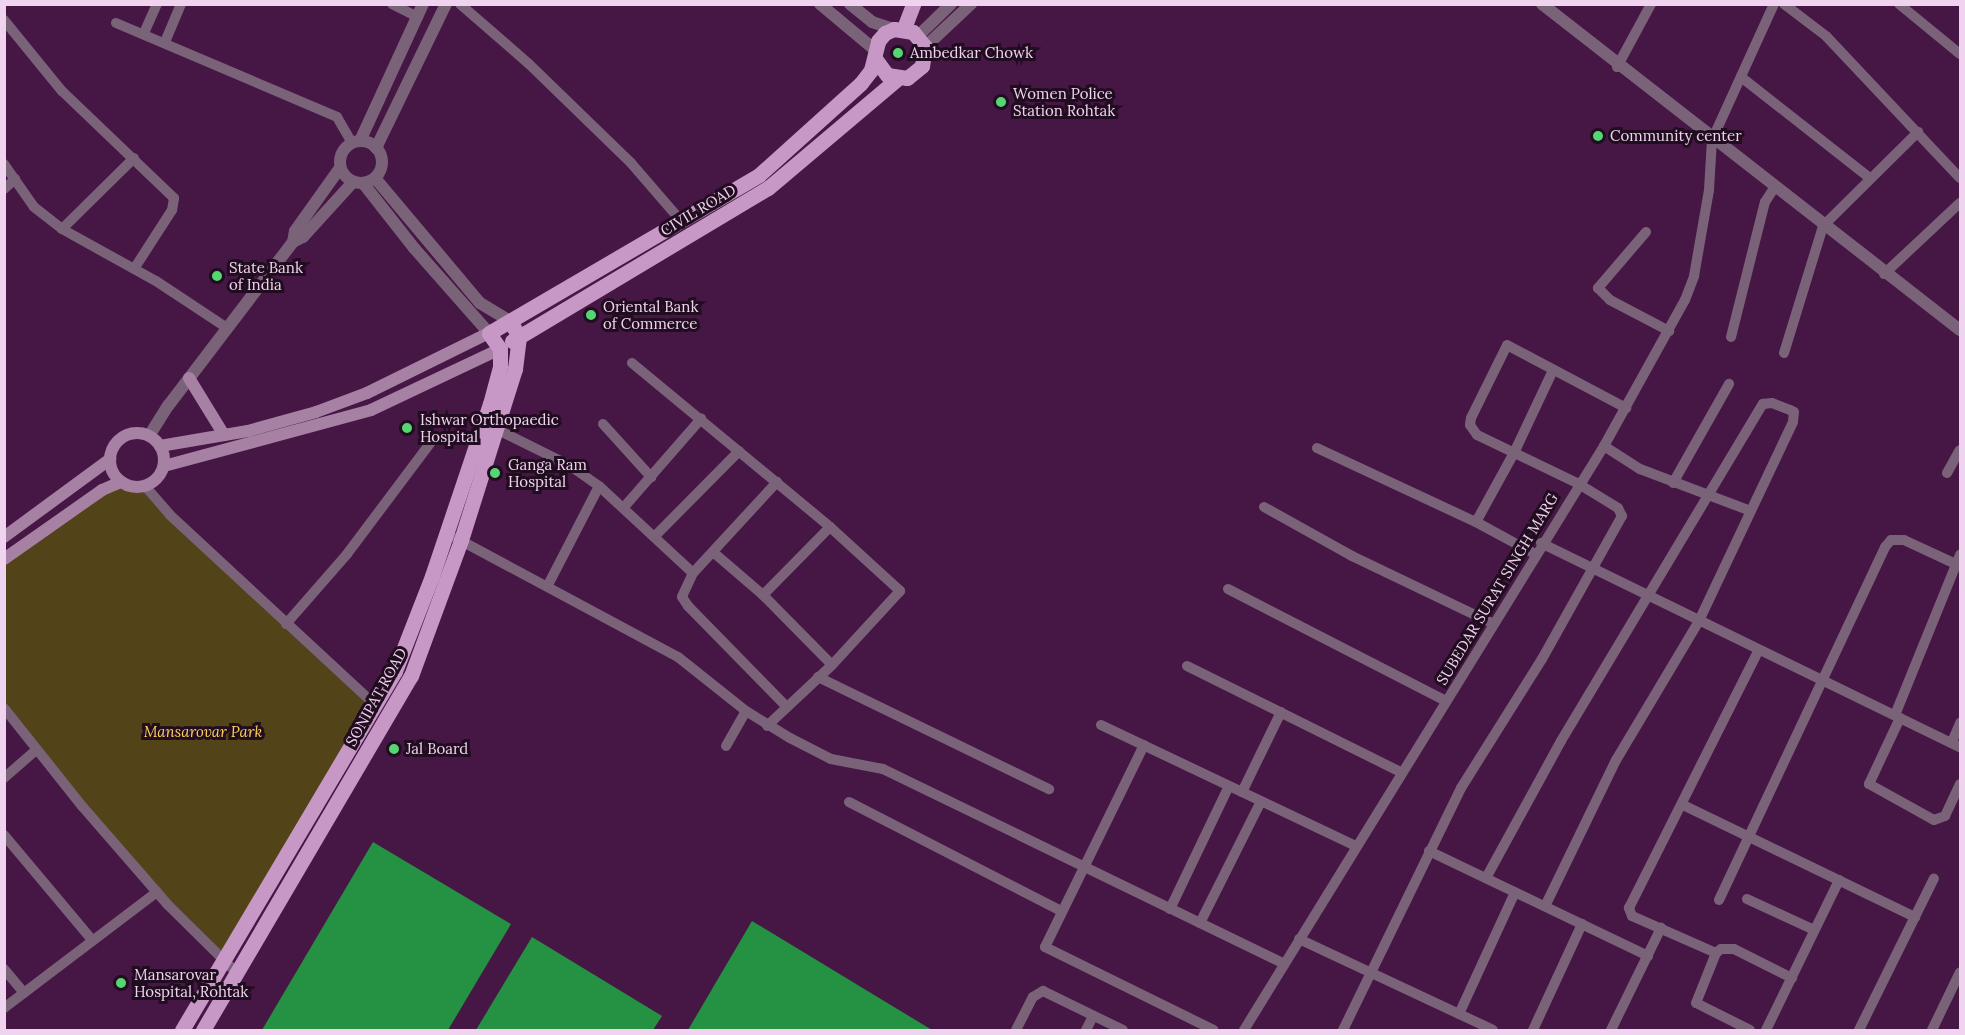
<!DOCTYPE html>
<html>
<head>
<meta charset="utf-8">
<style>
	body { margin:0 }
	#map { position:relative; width:1965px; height:1035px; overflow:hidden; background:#461745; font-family:Lora,serif }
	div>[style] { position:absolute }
	.green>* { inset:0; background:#534319 }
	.water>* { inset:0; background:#259243 }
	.minor>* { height:10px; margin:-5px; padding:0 5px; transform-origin:5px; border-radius:5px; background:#7a6379 }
	.tertiary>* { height:12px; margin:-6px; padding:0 6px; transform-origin:6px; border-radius:6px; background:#7a6379 }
	.tertiary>.ring { margin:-6px; padding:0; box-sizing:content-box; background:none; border:12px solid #7a6379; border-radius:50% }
	.secondary>* { height:12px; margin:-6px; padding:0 6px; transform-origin:6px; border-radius:6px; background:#a681a4 }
	.secondary>.ring { margin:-6px; padding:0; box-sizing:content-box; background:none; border:12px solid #a681a4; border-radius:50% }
	.primary>* { height:15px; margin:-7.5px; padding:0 7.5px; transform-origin:7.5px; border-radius:7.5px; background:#c798c5 }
	.dots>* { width:16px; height:16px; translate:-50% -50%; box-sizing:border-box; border:3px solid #210d20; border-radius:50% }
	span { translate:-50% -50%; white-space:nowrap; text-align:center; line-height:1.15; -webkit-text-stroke:6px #210d20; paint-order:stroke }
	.poi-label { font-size:15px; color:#f0d3ee }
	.left { translate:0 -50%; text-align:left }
	.street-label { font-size:15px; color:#f0d3ee }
	.park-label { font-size:15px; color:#fed058; font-style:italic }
	.frame { position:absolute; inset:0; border:6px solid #f0d3ee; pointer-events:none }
</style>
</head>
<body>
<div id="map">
	<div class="green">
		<div style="clip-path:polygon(121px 482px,141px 487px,378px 706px,226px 962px,157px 892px,5px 704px,5px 560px)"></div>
	</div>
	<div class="water">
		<div style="clip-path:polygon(373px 842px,511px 924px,448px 1030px,262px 1030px)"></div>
		<div style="clip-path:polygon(752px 921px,932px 1030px,688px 1030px)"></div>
		<div style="clip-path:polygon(532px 937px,662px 1016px,653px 1030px,476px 1030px)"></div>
	</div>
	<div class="minor">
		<div style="left:392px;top:4px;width:29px;rotate:27deg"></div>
		<div style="left:460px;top:4px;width:91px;rotate:41deg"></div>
		<div style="left:529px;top:64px;width:142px;rotate:44.1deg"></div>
		<div style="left:631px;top:163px;width:78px;rotate:49.2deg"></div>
		<div style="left:1784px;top:4px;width:53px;rotate:37.3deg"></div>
		<div style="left:1826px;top:36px;width:195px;rotate:46.7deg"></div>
		<div style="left:1899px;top:4px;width:79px;rotate:39.3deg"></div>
		<div style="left:4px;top:20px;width:92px;rotate:50.8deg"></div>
		<div style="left:62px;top:91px;width:155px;rotate:43.7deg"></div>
		<div style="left:174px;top:198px;width:12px;rotate:99deg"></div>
		<div style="left:172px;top:210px;width:70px;rotate:122.8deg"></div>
		<div style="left:116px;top:23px;width:240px;rotate:23deg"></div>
		<div style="left:337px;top:117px;width:30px;rotate:60deg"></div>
		<div style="left:144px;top:33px;width:32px;rotate:-66deg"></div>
		<div style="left:165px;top:42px;width:41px;rotate:-67.2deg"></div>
		<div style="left:1617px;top:67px;width:72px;rotate:-61.6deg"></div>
		<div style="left:1741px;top:77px;width:164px;rotate:38.1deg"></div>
		<div style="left:4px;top:164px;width:52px;rotate:55.1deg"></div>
		<div style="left:34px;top:207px;width:36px;rotate:38deg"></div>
		<div style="left:62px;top:229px;width:107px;rotate:29deg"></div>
		<div style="left:156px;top:281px;width:85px;rotate:33.5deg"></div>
		<div style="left:4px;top:189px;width:15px;rotate:-42deg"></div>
		<div style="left:62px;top:229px;width:101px;rotate:-44.6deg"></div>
		<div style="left:1646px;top:232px;width:74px;rotate:130.6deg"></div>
		<div style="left:1598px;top:288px;width:17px;rotate:45deg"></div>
		<div style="left:1610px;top:300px;width:67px;rotate:27.7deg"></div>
		<div style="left:1884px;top:274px;width:104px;rotate:-43.1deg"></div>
		<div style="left:1731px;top:337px;width:139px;rotate:-75.9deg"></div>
		<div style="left:1765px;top:202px;width:17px;rotate:-57deg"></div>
		<div style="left:1784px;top:353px;width:133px;rotate:-72.9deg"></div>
		<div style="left:1823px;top:226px;width:134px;rotate:-44.7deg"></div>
		<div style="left:632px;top:363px;width:257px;rotate:39.6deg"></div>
		<div style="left:830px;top:527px;width:95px;rotate:42.4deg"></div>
		<div style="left:900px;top:591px;width:100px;rotate:132.6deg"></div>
		<div style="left:832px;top:665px;width:89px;rotate:136.8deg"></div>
		<div style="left:603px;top:424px;width:72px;rotate:47.8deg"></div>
		<div style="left:496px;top:429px;width:81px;rotate:26.3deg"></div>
		<div style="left:569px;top:465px;width:37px;rotate:35deg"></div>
		<div style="left:599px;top:486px;width:128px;rotate:42.8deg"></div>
		<div style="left:693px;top:573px;width:124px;rotate:-47.3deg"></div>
		<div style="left:1604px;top:446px;width:43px;rotate:32.6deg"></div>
		<div style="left:1640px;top:469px;width:116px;rotate:20.8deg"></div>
		<div style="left:1317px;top:448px;width:175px;rotate:25deg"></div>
		<div style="left:1476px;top:522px;width:67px;rotate:28.5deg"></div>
		<div style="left:1947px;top:473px;width:26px;rotate:-61deg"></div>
		<div style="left:1673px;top:483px;width:114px;rotate:-60.5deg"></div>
		<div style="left:145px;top:486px;width:38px;rotate:49deg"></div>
		<div style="left:170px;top:515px;width:281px;rotate:42.8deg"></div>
		<div style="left:625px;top:506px;width:116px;rotate:-48.9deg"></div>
		<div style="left:1264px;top:507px;width:101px;rotate:29.1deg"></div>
		<div style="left:1352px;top:556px;width:155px;rotate:25.6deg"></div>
		<div style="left:1476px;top:522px;width:79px;rotate:-61.2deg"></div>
		<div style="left:1514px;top:453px;width:92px;rotate:-64.8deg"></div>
		<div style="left:656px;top:535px;width:118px;rotate:-45.3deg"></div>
		<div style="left:456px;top:538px;width:252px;rotate:28.2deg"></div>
		<div style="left:678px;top:657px;width:87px;rotate:38.5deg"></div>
		<div style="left:746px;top:711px;width:52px;rotate:31.5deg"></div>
		<div style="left:790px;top:738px;width:46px;rotate:27.1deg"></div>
		<div style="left:831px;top:759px;width:53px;rotate:10.9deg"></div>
		<div style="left:883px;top:769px;width:446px;rotate:25.9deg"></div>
		<div style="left:1541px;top:543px;width:466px;rotate:26deg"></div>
		<div style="left:713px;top:552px;width:66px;rotate:40.7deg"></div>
		<div style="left:763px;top:595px;width:98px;rotate:45.4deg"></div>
		<div style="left:693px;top:573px;width:26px;rotate:115deg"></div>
		<div style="left:682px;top:597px;width:11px;rotate:56deg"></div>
		<div style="left:688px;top:606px;width:141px;rotate:45.6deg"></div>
		<div style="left:548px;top:585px;width:111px;rotate:-62.7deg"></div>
		<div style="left:1228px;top:589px;width:245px;rotate:27.2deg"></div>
		<div style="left:763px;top:595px;width:95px;rotate:-45.4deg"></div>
		<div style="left:286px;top:624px;width:93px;rotate:-48.9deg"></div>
		<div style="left:347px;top:554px;width:146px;rotate:-53.1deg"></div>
		<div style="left:1187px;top:666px;width:239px;rotate:26.4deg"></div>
		<div style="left:818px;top:677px;width:257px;rotate:25.9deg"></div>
		<div style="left:4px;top:708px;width:125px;rotate:51.5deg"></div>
		<div style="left:82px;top:806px;width:131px;rotate:49deg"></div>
		<div style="left:168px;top:905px;width:97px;rotate:44.6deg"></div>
		<div style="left:1895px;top:715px;width:173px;rotate:-67.9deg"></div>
		<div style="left:1900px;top:718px;width:73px;rotate:115.2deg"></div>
		<div style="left:1869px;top:784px;width:74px;rotate:29deg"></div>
		<div style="left:1934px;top:820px;width:12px;rotate:-20deg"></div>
		<div style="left:1945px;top:816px;width:35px;rotate:-65deg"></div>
		<div style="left:1101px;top:725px;width:282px;rotate:25.4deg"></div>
		<div style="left:1952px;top:742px;width:21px;rotate:-67deg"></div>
		<div style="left:1144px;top:745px;width:225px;rotate:116.1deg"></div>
		<div style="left:1045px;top:947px;width:188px;rotate:26.2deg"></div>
		<div style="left:726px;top:746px;width:40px;rotate:-60.3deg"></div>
		<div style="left:4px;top:778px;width:43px;rotate:-41.2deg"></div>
		<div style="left:1242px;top:792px;width:89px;rotate:-64deg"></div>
		<div style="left:849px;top:802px;width:238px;rotate:27.2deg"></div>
		<div style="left:1683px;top:805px;width:258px;rotate:25.8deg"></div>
		<div style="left:4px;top:835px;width:138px;rotate:50deg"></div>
		<div style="left:1429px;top:851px;width:243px;rotate:25.6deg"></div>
		<div style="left:1486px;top:878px;width:156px;rotate:-61.3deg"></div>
		<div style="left:1561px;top:741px;width:393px;rotate:-59.1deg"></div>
		<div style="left:1763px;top:404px;width:9px;rotate:-6deg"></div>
		<div style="left:1772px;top:403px;width:19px;rotate:21deg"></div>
		<div style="left:1790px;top:410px;width:4px;rotate:27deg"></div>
		<div style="left:1794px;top:412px;width:10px;rotate:96deg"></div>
		<div style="left:1793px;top:422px;width:220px;rotate:115.3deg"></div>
		<div style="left:1699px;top:621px;width:162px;rotate:120.8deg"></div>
		<div style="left:1616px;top:760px;width:162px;rotate:115.9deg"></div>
		<div style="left:1747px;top:899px;width:74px;rotate:24.8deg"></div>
		<div style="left:1719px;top:900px;width:390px;rotate:-64.8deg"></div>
		<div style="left:1885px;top:547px;width:9px;rotate:-49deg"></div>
		<div style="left:1891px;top:540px;width:13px"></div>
		<div style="left:1904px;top:540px;width:62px;rotate:24.9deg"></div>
		<div style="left:1170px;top:909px;width:136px;rotate:-64.4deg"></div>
		<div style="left:1200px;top:923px;width:136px;rotate:-63.4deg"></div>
		<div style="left:1299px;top:939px;width:214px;rotate:25.1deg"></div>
		<div style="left:1716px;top:953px;width:92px;rotate:-156.2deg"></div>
		<div style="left:1632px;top:916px;width:9px;rotate:-111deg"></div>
		<div style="left:1629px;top:908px;width:289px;rotate:-63.3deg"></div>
		<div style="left:4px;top:969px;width:31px;rotate:50deg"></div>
		<div style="left:4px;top:1008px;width:192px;rotate:-37.2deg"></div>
		<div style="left:1459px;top:1014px;width:134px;rotate:-65.3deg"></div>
		<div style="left:1016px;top:1030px;width:37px;rotate:-63deg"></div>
		<div style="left:1033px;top:997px;width:12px;rotate:-31deg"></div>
		<div style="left:1043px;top:991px;width:89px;rotate:26deg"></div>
		<div style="left:1086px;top:1030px;width:16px;rotate:-63deg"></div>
		<div style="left:1244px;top:1030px;width:686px;rotate:-58.35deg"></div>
		<div style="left:1604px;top:446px;width:167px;rotate:-61deg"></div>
		<div style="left:1685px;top:300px;width:26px;rotate:-69deg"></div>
		<div style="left:1694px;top:276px;width:87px;rotate:-80.1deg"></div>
		<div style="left:1709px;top:190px;width:50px;rotate:-86.6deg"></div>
		<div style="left:1712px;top:140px;width:149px;rotate:-65.5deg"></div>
		<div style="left:1343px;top:1030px;width:269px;rotate:-64deg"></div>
		<div style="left:1461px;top:788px;width:152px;rotate:-57.9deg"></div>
		<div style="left:1542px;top:659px;width:164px;rotate:-60.8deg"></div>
		<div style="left:1622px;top:516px;width:9px;rotate:-117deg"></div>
		<div style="left:1618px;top:508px;width:46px;rotate:-148.4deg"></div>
		<div style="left:1579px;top:484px;width:113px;rotate:-154.3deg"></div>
		<div style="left:1477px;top:435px;width:12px;rotate:-125deg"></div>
		<div style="left:1470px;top:425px;width:7px;rotate:-82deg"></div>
		<div style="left:1471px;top:418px;width:81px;rotate:-63.7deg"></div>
		<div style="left:1507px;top:345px;width:135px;rotate:27.9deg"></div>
		<div style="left:1533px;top:1030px;width:117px;rotate:-65.2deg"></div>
		<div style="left:1611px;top:1030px;width:114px;rotate:-63.9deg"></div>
		<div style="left:1750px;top:1030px;width:60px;rotate:-153.4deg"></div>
		<div style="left:1696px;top:1003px;width:54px;rotate:-68.2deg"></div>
		<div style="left:1716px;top:953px;width:6px;rotate:-39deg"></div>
		<div style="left:1721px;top:949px;width:13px"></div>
		<div style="left:1734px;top:949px;width:65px;rotate:26.6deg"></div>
		<div style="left:1766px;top:1030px;width:167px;rotate:-64deg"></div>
		<div style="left:1859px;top:1030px;width:169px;rotate:-63.7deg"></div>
		<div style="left:1932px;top:1030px;width:64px;rotate:-64.2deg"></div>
	</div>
	<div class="tertiary">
		<div style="left:820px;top:4px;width:72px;rotate:39.9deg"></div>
		<div style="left:850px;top:4px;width:28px;rotate:39deg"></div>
		<div style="left:872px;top:22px;width:23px;rotate:18deg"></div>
		<div style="left:1542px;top:4px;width:530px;rotate:37.95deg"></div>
		<div style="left:918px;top:36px;width:46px;rotate:-44.1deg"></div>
		<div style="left:925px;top:47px;width:63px;rotate:-43.1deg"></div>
		<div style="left:360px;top:141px;width:151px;rotate:-65.3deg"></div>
		<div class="ring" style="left:340px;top:141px;width:30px;height:30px"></div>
		<div style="left:376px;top:148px;width:160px;rotate:-64.1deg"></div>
		<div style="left:375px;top:178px;width:163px;rotate:50deg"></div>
		<div style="left:480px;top:303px;width:35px;rotate:31deg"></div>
		<div style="left:363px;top:183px;width:83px;rotate:51.9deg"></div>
		<div style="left:414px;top:248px;width:113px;rotate:48.6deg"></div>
		<div style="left:293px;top:242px;width:11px;rotate:-27deg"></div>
		<div style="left:303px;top:237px;width:74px;rotate:-47.7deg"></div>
		<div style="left:149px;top:436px;width:36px;rotate:-58deg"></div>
		<div style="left:168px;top:406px;width:206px;rotate:-52.7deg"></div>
		<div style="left:293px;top:242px;width:11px;rotate:-80deg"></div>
		<div style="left:295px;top:231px;width:77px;rotate:-54.5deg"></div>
	</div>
	<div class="secondary">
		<div style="left:189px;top:378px;width:67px;rotate:58.4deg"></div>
		<div class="ring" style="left:110px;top:433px;width:42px;height:42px"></div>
		<div style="left:160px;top:446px;width:89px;rotate:-9.7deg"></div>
		<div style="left:248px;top:431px;width:71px;rotate:-15.6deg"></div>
		<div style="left:316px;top:412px;width:54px;rotate:-20.4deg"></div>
		<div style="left:367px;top:393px;width:136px;rotate:-26.2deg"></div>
		<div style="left:164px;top:466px;width:214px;rotate:-15.1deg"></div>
		<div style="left:371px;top:410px;width:143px;rotate:-25.3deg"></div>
		<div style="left:4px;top:537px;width:132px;rotate:-36.3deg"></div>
		<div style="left:4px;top:559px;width:120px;rotate:-35.1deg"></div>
		<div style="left:102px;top:490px;width:21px;rotate:-23deg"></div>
	</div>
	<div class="primary">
		<div style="left:904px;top:28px;width:26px;rotate:-69deg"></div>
		<div style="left:512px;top:341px;width:298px;rotate:-30.9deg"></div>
		<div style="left:768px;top:188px;width:169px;rotate:-40.2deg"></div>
		<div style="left:182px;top:1030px;width:417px;rotate:-59.3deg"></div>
		<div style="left:395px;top:671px;width:102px;rotate:-68.7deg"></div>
		<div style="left:432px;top:576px;width:182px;rotate:-71.4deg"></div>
		<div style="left:490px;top:404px;width:39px;rotate:-75deg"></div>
		<div style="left:500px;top:366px;width:17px;rotate:-90deg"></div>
		<div style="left:500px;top:349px;width:19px;rotate:-125deg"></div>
		<div style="left:489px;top:333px;width:313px;rotate:-30.3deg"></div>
		<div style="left:759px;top:175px;width:137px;rotate:-42deg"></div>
		<div style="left:861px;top:83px;width:16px;rotate:-52deg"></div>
		<div style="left:871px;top:70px;width:30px;rotate:-76deg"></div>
		<div style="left:878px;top:41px;width:11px;rotate:-49deg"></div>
		<div style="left:885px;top:33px;width:10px;rotate:-24deg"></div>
		<div style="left:894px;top:29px;width:19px;rotate:9deg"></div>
		<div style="left:913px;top:32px;width:19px;rotate:51deg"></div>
		<div style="left:925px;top:47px;width:19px;rotate:99deg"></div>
		<div style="left:922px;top:66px;width:19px;rotate:141deg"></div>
		<div style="left:907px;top:78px;width:20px;rotate:-171deg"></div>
		<div style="left:887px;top:75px;width:19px;rotate:-126deg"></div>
		<div style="left:203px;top:1030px;width:411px;rotate:-59.6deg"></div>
		<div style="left:411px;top:676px;width:145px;rotate:-69.8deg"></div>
		<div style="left:461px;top:540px;width:179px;rotate:-72.5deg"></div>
		<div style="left:515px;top:369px;width:32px;rotate:-83deg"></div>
		<div style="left:519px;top:337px;width:18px;rotate:-119deg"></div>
	</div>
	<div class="dots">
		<div style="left:898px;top:53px;background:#55d672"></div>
		<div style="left:1001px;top:102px;background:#55d672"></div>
		<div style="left:1598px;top:136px;background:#55d672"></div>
		<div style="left:217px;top:276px;background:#55d672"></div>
		<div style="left:591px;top:315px;background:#55d672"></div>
		<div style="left:407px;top:428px;background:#55d672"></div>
		<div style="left:495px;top:473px;background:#55d672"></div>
		<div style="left:394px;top:749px;background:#55d672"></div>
		<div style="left:121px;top:983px;background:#55d672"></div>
	</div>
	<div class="poi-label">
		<span class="left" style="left:910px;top:53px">Ambedkar Chowk</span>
		<span class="left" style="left:1013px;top:102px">Women Police<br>Station Rohtak</span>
		<span class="left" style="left:1610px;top:136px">Community center</span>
		<span class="left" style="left:229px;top:276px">State Bank<br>of India</span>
		<span class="left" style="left:603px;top:315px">Oriental Bank<br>of Commerce</span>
		<span class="left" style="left:420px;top:428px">Ishwar Orthopaedic<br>Hospital</span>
		<span class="left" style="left:508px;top:473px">Ganga Ram<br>Hospital</span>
		<span class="left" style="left:406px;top:749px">Jal Board</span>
		<span class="left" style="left:134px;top:983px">Mansarovar<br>Hospital, Rohtak</span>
	</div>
	<div class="street-label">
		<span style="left:698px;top:210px;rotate:-31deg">CIVIL ROAD</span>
		<span style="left:1497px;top:589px;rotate:-59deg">SUBEDAR SURAT SINGH MARG</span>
		<span style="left:376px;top:697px;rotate:-61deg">SONIPAT ROAD</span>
	</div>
	<div class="park-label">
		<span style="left:203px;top:732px">Mansarovar Park</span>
	</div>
	<div class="frame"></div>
</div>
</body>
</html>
